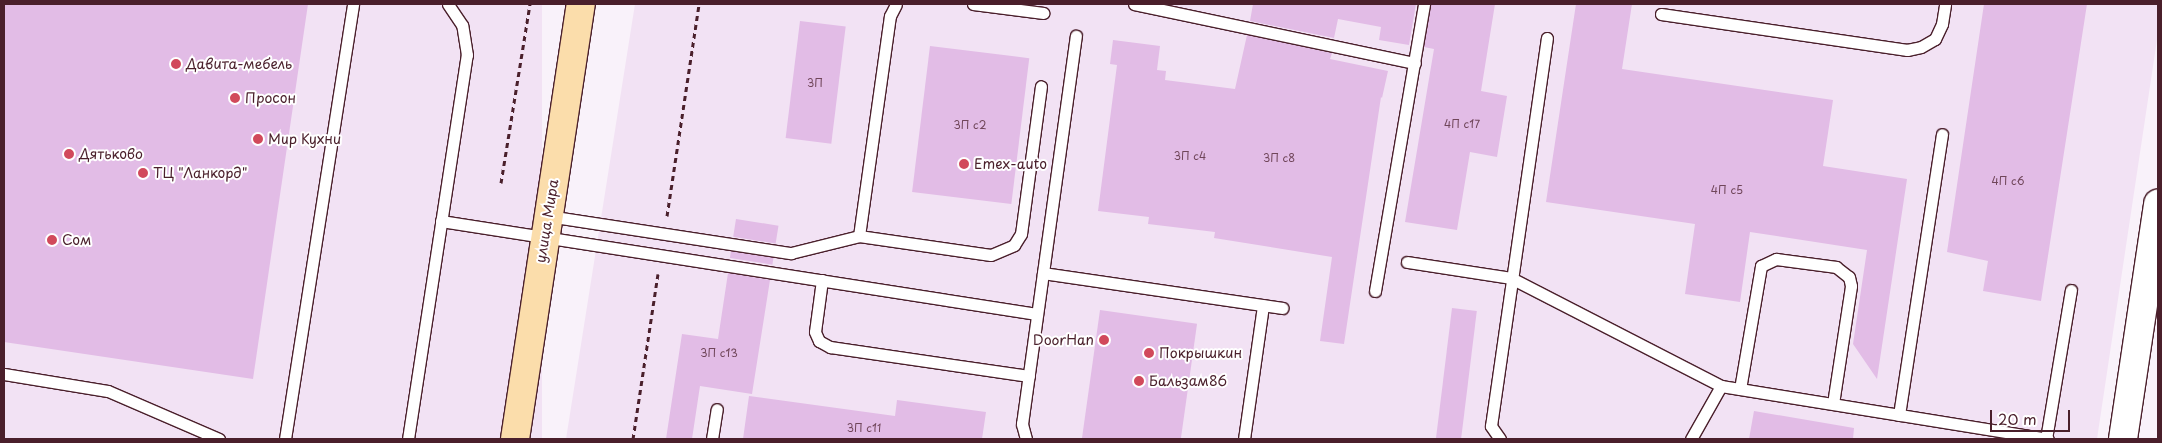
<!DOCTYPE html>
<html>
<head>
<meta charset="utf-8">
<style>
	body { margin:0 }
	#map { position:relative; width:2162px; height:443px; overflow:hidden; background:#f9f2fa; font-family:"Playpen Sans",sans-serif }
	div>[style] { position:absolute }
	.built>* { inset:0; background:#f2e2f4; transform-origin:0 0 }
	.building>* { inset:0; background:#e2bce6; transform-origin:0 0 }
	.path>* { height:3px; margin-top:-1.5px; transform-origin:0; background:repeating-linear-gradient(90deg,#4a1f2b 0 5px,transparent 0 9px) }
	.roads { filter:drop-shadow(1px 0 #4a1f2b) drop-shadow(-1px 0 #4a1f2b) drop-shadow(0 1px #4a1f2b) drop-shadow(0 -1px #4a1f2b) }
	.service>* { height:11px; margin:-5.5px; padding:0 5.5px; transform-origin:5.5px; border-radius:5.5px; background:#fff }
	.secondary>* { height:28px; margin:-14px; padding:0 14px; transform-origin:14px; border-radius:14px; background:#fff }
	.primary>* { height:28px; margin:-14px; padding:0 14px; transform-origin:14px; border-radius:14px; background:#fbddab }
	.dots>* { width:14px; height:14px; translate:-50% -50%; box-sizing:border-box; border:2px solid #fff; border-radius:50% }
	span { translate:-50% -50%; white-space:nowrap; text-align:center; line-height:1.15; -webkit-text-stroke:4px #fff; paint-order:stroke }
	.number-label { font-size:11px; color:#70465a }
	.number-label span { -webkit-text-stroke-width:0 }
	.poi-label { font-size:14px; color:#4a1f2b }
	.left { translate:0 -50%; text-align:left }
	.right { translate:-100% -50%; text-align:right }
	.street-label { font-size:14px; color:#4a1f2b }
	.frame { position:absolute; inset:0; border:5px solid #4a1f2b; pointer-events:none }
	.scale { position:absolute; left:1990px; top:410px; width:80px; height:22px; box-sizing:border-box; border:2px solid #4a1f2b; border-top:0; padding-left:6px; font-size:15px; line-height:18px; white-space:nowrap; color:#4a1f2b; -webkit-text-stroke:4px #fff; paint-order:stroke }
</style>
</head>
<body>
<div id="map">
	<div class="built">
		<div style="left:4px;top:4px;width:538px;height:435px"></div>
		<div style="clip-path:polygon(635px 4px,2158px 4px,2158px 33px,2097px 439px,566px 439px)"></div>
	</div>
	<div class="building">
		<div style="clip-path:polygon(4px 4px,308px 4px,253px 379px,4px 342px)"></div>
		<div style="clip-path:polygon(1253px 4px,1416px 4px,1409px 45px,1379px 40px,1381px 27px,1338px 19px,1334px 38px,1250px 21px)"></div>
		<div style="clip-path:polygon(1431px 4px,1495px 4px,1481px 91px,1507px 96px,1497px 157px,1470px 152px,1457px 230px,1405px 222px,1434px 49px,1424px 47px)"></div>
		<div style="clip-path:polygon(1576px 4px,1632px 4px,1622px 69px,1833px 100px,1823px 166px,1907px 179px,1877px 379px,1853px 344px,1867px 250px,1750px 232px,1740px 302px,1685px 294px,1695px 224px,1546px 202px)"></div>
		<div style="clip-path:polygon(1984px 4px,2087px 4px,2041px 301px,1983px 291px,1988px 261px,1947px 252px)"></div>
		<div style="left:800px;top:21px;width:46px;height:118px;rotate:7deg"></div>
		<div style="clip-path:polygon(1247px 35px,1332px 53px,1330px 59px,1388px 71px,1382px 98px,1381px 97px,1344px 344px,1320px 341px,1332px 257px,1214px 238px,1215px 232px,1148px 224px,1149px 217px,1098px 211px,1117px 65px,1110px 64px,1113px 40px,1160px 46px,1157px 70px,1166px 71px,1165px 80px,1235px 89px)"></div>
		<div style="left:930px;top:46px;width:100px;height:147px;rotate:7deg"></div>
		<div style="left:736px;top:219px;width:43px;height:18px;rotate:9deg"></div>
		<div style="left:731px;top:251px;width:43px;height:7px;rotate:9deg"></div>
		<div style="clip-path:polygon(728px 273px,770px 280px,752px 394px,700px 386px,692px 439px,666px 439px,682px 334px,718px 339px)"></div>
		<div style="left:1452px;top:308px;width:25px;height:132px;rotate:7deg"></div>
		<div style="left:1100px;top:310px;width:98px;height:130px;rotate:8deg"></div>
		<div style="clip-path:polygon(749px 396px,895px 416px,897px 400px,986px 412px,982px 439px,743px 439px)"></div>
		<div style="clip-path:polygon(1754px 411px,1854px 428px,1853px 439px,1749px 439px)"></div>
	</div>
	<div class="path">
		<div style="left:501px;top:183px;width:181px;rotate:-80.8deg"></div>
		<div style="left:667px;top:216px;width:214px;rotate:-81.4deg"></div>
		<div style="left:633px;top:439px;width:167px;rotate:-81.4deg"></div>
	</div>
	<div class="roads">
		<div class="service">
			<div style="left:973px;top:4px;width:71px;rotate:7.3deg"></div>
			<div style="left:1134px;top:4px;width:287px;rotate:11.9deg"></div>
			<div style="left:1661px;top:14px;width:249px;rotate:8.3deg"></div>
			<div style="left:1907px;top:50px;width:14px;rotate:-12deg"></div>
			<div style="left:1921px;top:47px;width:16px;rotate:-30deg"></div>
			<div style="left:1935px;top:39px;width:17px;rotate:-65deg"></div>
			<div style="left:1942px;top:24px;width:20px;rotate:-81deg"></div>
			<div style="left:548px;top:216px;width:246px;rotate:8.7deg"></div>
			<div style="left:791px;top:253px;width:70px;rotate:-14deg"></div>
			<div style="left:859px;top:236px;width:133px;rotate:8.2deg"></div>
			<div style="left:991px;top:255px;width:25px;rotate:-23deg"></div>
			<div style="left:1014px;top:245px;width:13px;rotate:-58deg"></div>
			<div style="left:1021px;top:234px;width:149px;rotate:-82.3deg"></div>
			<div style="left:441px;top:221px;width:603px;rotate:8.87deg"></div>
			<div style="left:859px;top:236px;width:222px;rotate:-82deg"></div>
			<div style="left:890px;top:16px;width:13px;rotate:-63deg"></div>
			<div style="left:1407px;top:262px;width:105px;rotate:8.7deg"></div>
			<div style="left:1511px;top:278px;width:236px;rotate:27.2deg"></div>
			<div style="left:1721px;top:386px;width:331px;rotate:9.2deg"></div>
			<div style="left:1043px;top:273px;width:242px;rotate:8.3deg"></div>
			<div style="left:822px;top:280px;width:52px;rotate:97.7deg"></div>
			<div style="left:815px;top:332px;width:10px;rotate:66deg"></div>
			<div style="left:819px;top:341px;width:13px;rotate:29deg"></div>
			<div style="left:830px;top:347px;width:201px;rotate:8.3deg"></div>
			<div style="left:1375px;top:291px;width:291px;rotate:-80.3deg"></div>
			<div style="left:4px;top:374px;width:105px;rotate:9.3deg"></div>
			<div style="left:108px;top:391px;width:121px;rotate:23.4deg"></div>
			<div style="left:1740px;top:389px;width:125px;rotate:-80.3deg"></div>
			<div style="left:1761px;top:266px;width:17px;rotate:-25deg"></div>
			<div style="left:1776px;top:259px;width:61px;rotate:7.6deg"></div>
			<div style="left:1836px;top:267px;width:16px;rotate:38deg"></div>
			<div style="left:1849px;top:277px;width:9px;rotate:77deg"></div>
			<div style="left:1851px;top:286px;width:119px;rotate:98.7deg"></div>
			<div style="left:1899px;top:415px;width:284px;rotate:-81.3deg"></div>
			<div style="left:285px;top:439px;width:440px;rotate:-81.1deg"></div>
			<div style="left:408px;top:439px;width:389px;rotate:-81.3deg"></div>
			<div style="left:467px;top:55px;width:30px;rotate:-99deg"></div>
			<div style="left:462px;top:25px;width:25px;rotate:-124deg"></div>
			<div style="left:712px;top:439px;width:30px;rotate:-81deg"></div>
			<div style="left:1026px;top:439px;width:16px;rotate:-105deg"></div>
			<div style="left:1022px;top:424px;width:392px;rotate:-82.1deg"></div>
			<div style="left:1244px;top:439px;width:135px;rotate:-81.9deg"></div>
			<div style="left:1500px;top:439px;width:16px;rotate:-125deg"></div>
			<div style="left:1491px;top:426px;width:392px;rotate:-81.8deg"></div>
			<div style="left:1691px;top:439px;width:61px;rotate:-60.5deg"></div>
			<div style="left:2046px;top:439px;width:151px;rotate:-80.5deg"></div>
		</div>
		<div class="secondary">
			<div style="left:2123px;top:439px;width:238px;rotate:-81.5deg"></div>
		</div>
		<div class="primary">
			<div style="left:515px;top:439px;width:440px;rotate:-81.4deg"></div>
		</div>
	</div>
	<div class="dots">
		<div style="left:176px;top:64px;background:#d1495b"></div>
		<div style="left:235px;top:98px;background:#d1495b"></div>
		<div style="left:258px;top:139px;background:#d1495b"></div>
		<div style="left:69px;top:154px;background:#d1495b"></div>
		<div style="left:964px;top:164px;background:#d1495b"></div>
		<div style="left:143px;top:173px;background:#d1495b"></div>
		<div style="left:52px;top:240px;background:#d1495b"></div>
		<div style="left:1104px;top:340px;background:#d1495b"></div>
		<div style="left:1149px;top:353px;background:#d1495b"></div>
		<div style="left:1139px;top:381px;background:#d1495b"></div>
	</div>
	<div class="number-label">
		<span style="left:815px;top:83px">3П</span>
		<span style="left:1462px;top:124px">4П с17</span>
		<span style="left:970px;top:125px">3П с2</span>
		<span style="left:1190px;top:156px">3П с4</span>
		<span style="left:1279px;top:158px">3П с8</span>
		<span style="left:2008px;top:181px">4П с6</span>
		<span style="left:1727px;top:190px">4П с5</span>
		<span style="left:719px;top:353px">3П с13</span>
		<span style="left:864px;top:428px">3П с11</span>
	</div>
	<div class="poi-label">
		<span class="left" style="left:186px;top:64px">Давита-мебель</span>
		<span class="left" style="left:245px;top:98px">Просон</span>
		<span class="left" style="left:268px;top:139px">Мир Кухни</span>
		<span class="left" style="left:79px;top:154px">Дятьково</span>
		<span class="left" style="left:974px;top:164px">Emex-auto</span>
		<span class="left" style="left:153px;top:173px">ТЦ "Ланкорд"</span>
		<span class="left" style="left:62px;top:240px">Сом</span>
		<span class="right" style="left:1094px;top:340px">DoorHan</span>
		<span class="left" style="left:1159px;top:353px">Покрышкин</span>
		<span class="left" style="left:1149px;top:381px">Бальзам86</span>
	</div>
	<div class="street-label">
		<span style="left:547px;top:221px;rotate:-81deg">улица Мира</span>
	</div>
	<div class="frame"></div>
	<div class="scale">20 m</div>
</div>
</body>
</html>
